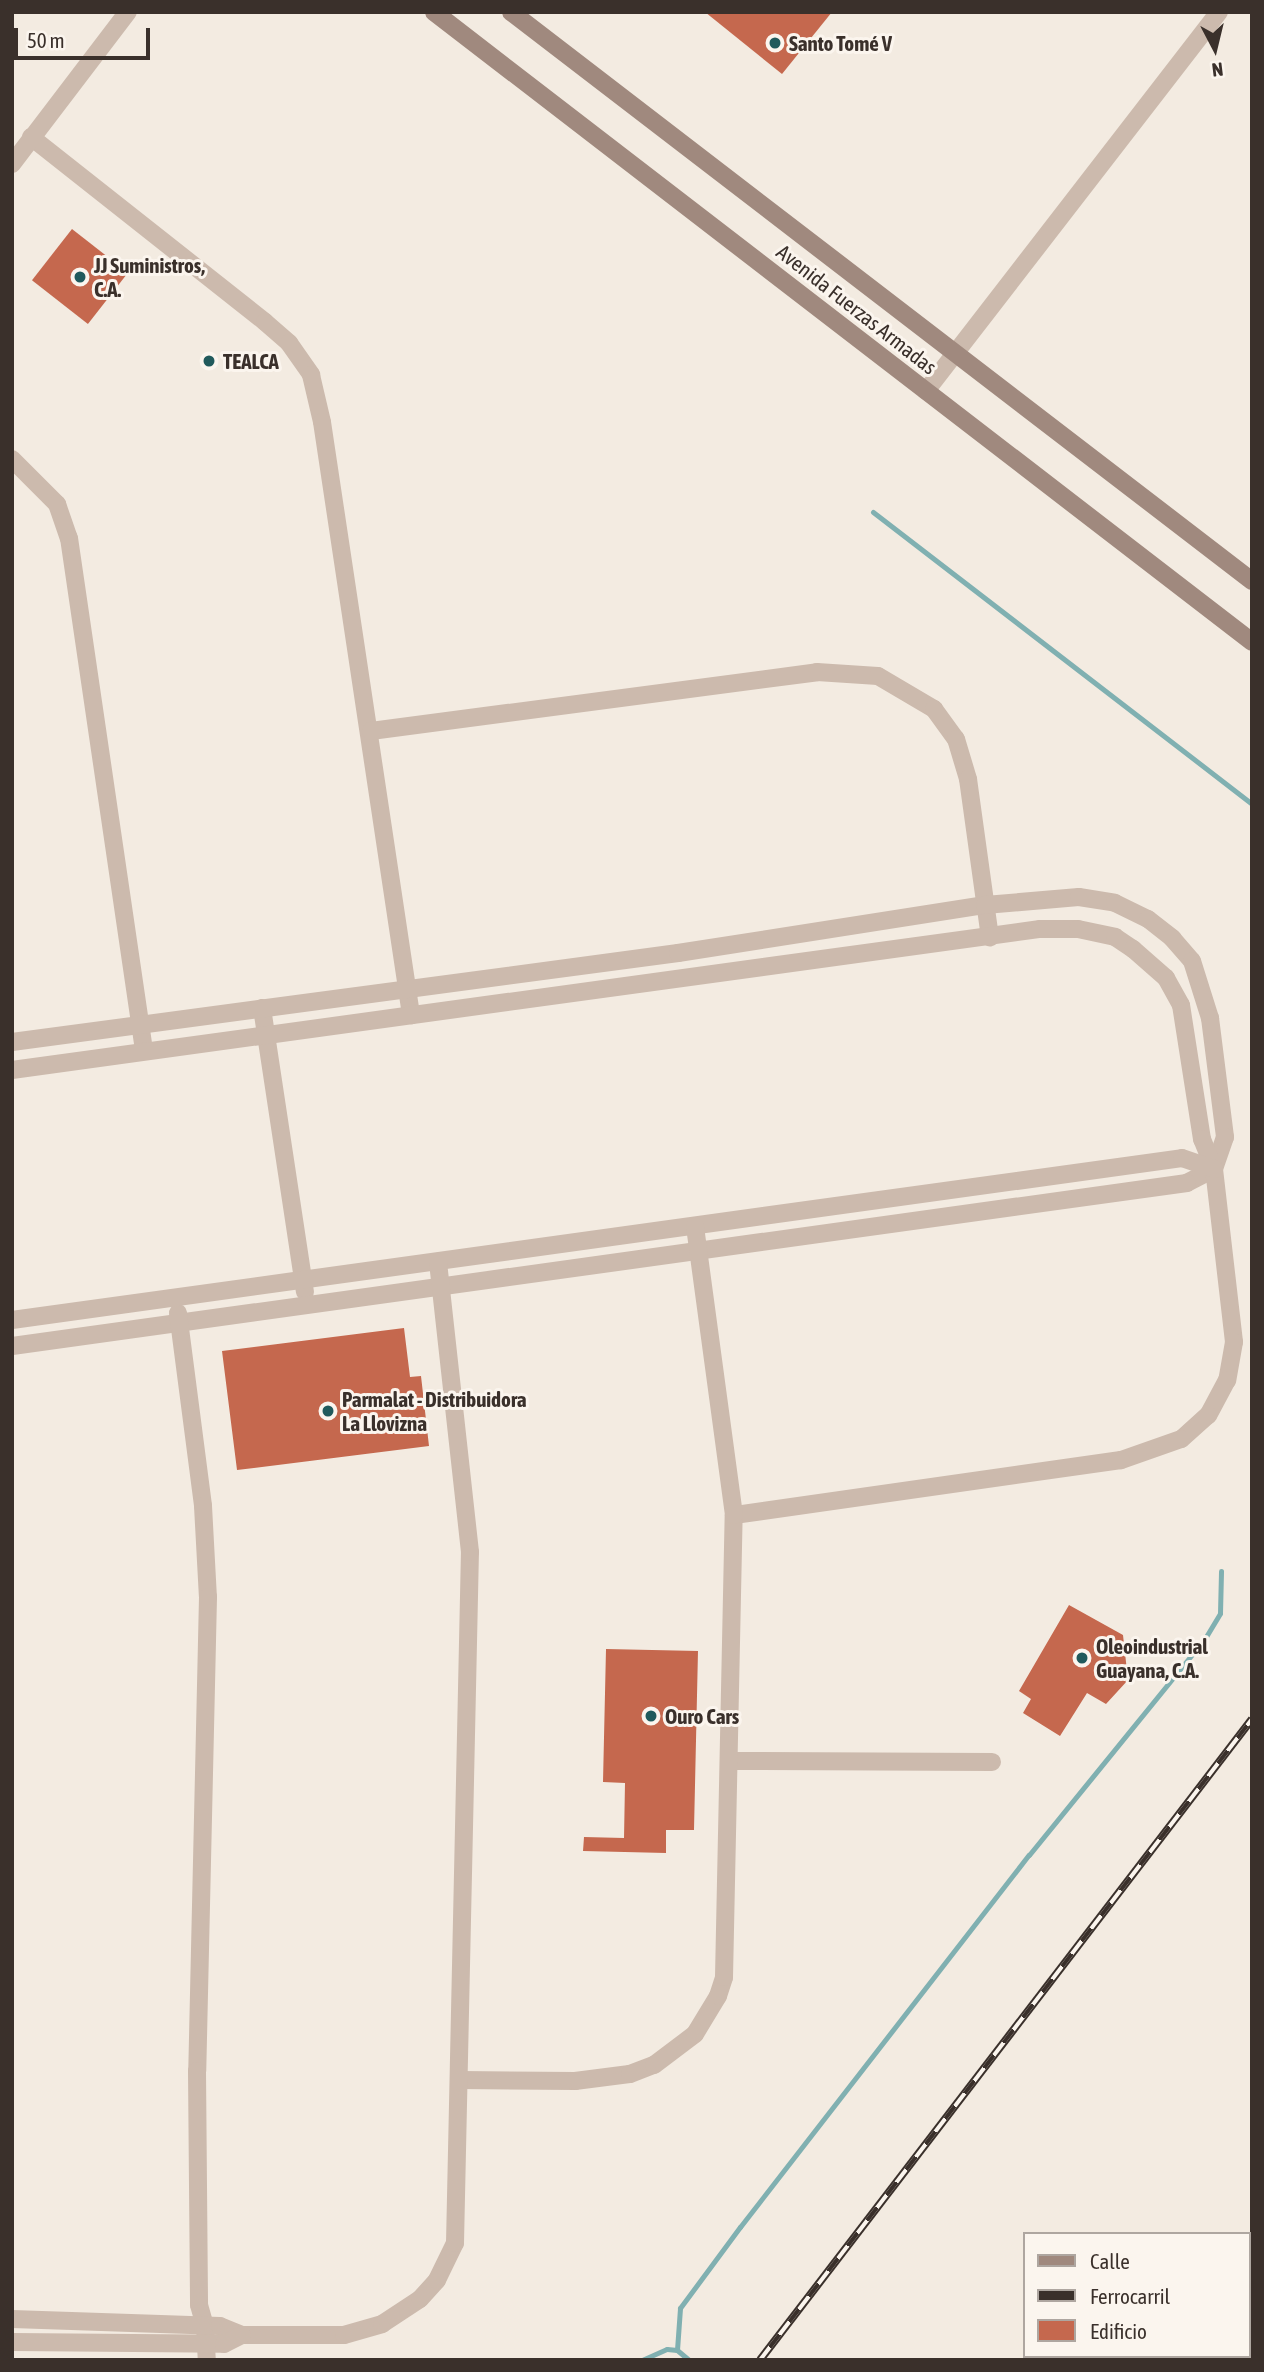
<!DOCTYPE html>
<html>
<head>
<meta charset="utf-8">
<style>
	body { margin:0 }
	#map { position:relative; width:1264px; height:2372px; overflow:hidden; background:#f3ebe1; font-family:"Asap Condensed",sans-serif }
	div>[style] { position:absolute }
	.stream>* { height:5px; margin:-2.5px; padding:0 2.5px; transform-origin:2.5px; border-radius:2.5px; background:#80b0b1 }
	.building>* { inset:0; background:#c5684e; transform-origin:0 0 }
	.street>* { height:18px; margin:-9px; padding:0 9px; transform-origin:9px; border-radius:9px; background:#ccbaad }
	.secondary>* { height:18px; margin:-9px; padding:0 9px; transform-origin:9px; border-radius:9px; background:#a0897e }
	.highway>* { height:21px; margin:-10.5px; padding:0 10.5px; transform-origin:10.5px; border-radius:10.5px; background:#5b4a43 }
	.rail>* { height:8px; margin-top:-4px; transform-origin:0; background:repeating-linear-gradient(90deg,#fbf5ee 0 16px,#3a302b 0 32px); box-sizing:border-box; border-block:2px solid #3a302b }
	.dots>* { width:19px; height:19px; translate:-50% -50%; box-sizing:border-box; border:4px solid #fbf5ee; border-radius:50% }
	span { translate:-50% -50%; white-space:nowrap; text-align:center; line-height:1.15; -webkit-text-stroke:6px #fbf5ee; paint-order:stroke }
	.poi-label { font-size:21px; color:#3a302b; font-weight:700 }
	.left { translate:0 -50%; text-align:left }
	.street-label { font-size:21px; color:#3a302b }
	.frame { position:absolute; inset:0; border:14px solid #3a302b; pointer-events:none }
	.legend { position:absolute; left:1023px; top:2232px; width:228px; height:126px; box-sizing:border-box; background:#fbf5ee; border:2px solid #aea6a0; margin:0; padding:9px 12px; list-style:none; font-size:21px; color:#3a302b }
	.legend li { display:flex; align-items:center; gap:14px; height:35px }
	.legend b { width:35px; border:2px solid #aea6a0 }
	.north { position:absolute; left:1180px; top:14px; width:70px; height:70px; -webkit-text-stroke:5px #fbf5ee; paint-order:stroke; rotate:173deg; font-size:19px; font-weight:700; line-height:28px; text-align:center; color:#3a302b }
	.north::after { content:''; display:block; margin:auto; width:24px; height:32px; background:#3a302b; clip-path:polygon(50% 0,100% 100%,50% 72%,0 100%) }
	.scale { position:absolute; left:14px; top:28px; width:136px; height:32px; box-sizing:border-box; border:4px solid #3a302b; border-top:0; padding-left:9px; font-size:21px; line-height:24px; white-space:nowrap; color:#3a302b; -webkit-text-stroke:5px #fbf5ee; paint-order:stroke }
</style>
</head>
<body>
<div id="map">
	<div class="stream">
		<div style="left:873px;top:512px;width:478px;rotate:37.6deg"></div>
		<div style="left:677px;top:2350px;width:42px;rotate:-85.9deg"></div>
		<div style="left:680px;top:2308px;width:101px;rotate:-53.5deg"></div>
		<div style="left:740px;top:2227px;width:471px;rotate:-52.2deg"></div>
		<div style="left:1029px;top:1855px;width:277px;rotate:-50.9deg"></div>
		<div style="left:1204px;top:1640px;width:31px;rotate:-59deg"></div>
		<div style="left:1220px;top:1613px;width:42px;rotate:-88.6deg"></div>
		<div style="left:642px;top:2360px;width:27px;rotate:-24deg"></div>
		<div style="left:667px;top:2349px;width:10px;rotate:6deg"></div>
		<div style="left:677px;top:2350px;width:16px;rotate:40deg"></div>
	</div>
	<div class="building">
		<div style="clip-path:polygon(705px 12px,832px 12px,782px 74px)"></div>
		<div style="left:72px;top:229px;width:71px;height:65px;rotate:38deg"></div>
		<div style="clip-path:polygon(404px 1328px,410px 1377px,421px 1376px,429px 1446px,237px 1470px,222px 1351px)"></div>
		<div style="clip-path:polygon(1069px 1605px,1123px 1635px,1128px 1680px,1106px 1704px,1087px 1693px,1060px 1736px,1023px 1713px,1031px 1699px,1019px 1691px)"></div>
		<div style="clip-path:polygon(606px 1649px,698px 1651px,694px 1830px,666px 1830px,666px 1853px,583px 1851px,584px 1837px,624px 1838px,625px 1783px,603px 1782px)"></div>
	</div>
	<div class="street">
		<div style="left:31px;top:137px;width:298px;rotate:38.3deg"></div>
		<div style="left:265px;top:322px;width:32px;rotate:41deg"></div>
		<div style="left:289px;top:343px;width:39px;rotate:55deg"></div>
		<div style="left:311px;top:375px;width:48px;rotate:76.8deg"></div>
		<div style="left:322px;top:422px;width:600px;rotate:81.46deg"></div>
		<div style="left:12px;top:164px;width:191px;rotate:-52.7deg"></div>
		<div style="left:926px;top:391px;width:479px;rotate:-52.3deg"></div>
		<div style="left:12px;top:459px;width:64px;rotate:45deg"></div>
		<div style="left:57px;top:504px;width:36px;rotate:71deg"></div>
		<div style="left:69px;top:538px;width:517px;rotate:81.67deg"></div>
		<div style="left:371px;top:731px;width:450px;rotate:-7.5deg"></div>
		<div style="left:817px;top:672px;width:61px;rotate:3.8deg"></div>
		<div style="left:878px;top:676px;width:65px;rotate:30.5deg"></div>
		<div style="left:934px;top:709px;width:37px;rotate:54deg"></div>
		<div style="left:956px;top:739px;width:42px;rotate:73.3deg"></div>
		<div style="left:968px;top:779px;width:160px;rotate:82.1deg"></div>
		<div style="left:262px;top:1008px;width:287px;rotate:81.4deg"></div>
		<div style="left:12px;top:1042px;width:672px;rotate:-7.61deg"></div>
		<div style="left:678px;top:953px;width:311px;rotate:-8.9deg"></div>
		<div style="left:985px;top:905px;width:94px;rotate:-4.9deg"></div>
		<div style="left:1079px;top:897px;width:36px;rotate:9deg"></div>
		<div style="left:1115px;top:903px;width:37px;rotate:26deg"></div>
		<div style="left:1148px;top:919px;width:31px;rotate:38deg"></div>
		<div style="left:1172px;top:938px;width:30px;rotate:49deg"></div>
		<div style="left:1192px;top:961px;width:60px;rotate:72.5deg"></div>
		<div style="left:1210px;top:1018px;width:120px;rotate:82.8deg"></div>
		<div style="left:1225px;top:1137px;width:34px;rotate:109deg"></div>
		<div style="left:1214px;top:1169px;width:30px;rotate:153deg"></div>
		<div style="left:1187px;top:1183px;width:1186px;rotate:172.1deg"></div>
		<div style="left:12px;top:1070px;width:1038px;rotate:-7.81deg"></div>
		<div style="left:1040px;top:929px;width:38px"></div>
		<div style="left:1078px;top:929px;width:38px;rotate:12deg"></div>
		<div style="left:1115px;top:937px;width:22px;rotate:34deg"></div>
		<div style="left:1133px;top:949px;width:44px;rotate:41.3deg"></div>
		<div style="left:1166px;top:978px;width:31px;rotate:61deg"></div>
		<div style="left:1181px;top:1005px;width:136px;rotate:81.1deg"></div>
		<div style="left:1202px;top:1139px;width:32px;rotate:68deg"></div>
		<div style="left:1214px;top:1169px;width:174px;rotate:83.4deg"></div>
		<div style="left:1234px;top:1342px;width:39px;rotate:100deg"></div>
		<div style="left:1227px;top:1380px;width:40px;rotate:118deg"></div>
		<div style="left:1208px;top:1415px;width:36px;rotate:138deg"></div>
		<div style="left:1181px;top:1439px;width:64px;rotate:160.7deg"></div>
		<div style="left:1121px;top:1460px;width:391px;rotate:171.9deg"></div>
		<div style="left:178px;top:1313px;width:195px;rotate:82.6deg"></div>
		<div style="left:203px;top:1506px;width:91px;rotate:86.9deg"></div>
		<div style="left:208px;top:1597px;width:474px;rotate:91.3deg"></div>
		<div style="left:197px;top:2071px;width:234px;rotate:89.5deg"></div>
		<div style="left:199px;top:2305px;width:22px;rotate:74deg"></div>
		<div style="left:205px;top:2326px;width:34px;rotate:87deg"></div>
		<div style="left:12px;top:1320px;width:1181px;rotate:-7.88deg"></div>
		<div style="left:1182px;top:1158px;width:34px;rotate:19deg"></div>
		<div style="left:730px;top:1761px;width:262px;rotate:0.2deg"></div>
		<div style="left:460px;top:2080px;width:115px;rotate:0.5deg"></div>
		<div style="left:575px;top:2081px;width:55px;rotate:-7.3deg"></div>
		<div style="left:630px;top:2074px;width:26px;rotate:-21deg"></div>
		<div style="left:654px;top:2065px;width:51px;rotate:-37.1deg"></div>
		<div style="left:695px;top:2034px;width:44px;rotate:-58.8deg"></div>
		<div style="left:718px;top:1996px;width:20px;rotate:-72deg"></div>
		<div style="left:724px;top:1977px;width:462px;rotate:-88.8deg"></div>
		<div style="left:734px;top:1515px;width:291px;rotate:-97.7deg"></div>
		<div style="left:12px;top:2319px;width:208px;rotate:1.9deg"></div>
		<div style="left:220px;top:2326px;width:24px;rotate:22deg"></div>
		<div style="left:242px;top:2335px;width:102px"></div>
		<div style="left:344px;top:2335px;width:40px;rotate:-16deg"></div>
		<div style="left:382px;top:2324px;width:45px;rotate:-33.3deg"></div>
		<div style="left:420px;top:2299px;width:25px;rotate:-48deg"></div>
		<div style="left:437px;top:2280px;width:41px;rotate:-64.1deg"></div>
		<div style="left:455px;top:2243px;width:691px;rotate:-88.76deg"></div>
		<div style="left:470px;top:1552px;width:292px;rotate:-96.3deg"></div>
		<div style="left:12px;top:2342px;width:212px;rotate:0.5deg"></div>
		<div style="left:224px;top:2344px;width:20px;rotate:-27deg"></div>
	</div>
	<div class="secondary">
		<div style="left:434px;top:12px;width:1032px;rotate:37.6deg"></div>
		<div style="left:511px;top:12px;width:934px;rotate:37.52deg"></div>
	</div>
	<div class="highway">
		<div style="left:1248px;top:2297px;width:8px;rotate:-60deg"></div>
		<div style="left:1248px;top:2335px;width:6px;rotate:-51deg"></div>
		<div style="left:1229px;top:2360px;width:5px;rotate:-53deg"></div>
	</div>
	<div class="rail">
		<div style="left:760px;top:2360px;width:808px;rotate:-52.49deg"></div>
	</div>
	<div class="dots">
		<div style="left:775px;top:43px;background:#215a5c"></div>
		<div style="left:80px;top:277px;background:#215a5c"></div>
		<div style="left:209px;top:361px;background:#215a5c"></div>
		<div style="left:328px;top:1411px;background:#215a5c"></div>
		<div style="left:1082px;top:1658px;background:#215a5c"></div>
		<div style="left:651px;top:1716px;background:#215a5c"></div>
	</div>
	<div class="poi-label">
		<span class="left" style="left:789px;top:43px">Santo Tomé V</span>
		<span class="left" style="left:94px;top:277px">JJ Suministros,<br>C.A.</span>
		<span class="left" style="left:223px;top:361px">TEALCA</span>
		<span class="left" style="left:342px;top:1411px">Parmalat - Distribuidora<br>La Llovizna</span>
		<span class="left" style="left:1096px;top:1658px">Oleoindustrial<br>Guayana, C.A.</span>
		<span class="left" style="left:665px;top:1716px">Ouro Cars</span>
	</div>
	<div class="street-label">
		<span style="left:857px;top:309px;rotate:38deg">Avenida Fuerzas Armadas</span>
	</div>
	<div class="frame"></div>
	<ul class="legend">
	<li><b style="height:9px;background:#a0897e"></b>Calle</li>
	<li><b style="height:9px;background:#3a302b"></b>Ferrocarril</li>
	<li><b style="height:19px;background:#c5684e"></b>Edificio</li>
	</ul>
	<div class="north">N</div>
	<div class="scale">50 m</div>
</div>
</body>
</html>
